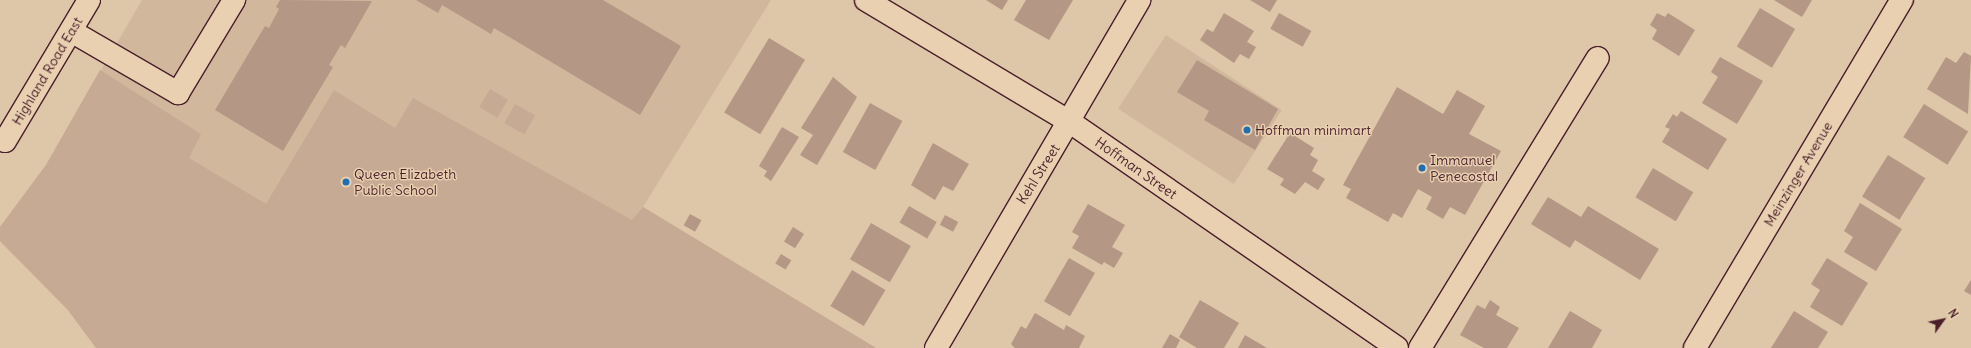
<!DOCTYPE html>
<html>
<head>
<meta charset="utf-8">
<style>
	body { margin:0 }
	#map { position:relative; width:1971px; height:348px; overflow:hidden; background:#dec6a8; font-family:Delius,sans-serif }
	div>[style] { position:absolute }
	.built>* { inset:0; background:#d1b89d; transform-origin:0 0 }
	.green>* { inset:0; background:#c6aa93; transform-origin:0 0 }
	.building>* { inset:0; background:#b49784; transform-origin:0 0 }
	.roads { filter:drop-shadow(1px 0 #4a1f2b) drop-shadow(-1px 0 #4a1f2b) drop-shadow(0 1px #4a1f2b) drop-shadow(0 -1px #4a1f2b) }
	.minor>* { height:22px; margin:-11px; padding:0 11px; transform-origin:11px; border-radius:11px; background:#e8d0b0 }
	.dots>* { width:11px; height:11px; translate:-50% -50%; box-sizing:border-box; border:2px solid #e8d0b0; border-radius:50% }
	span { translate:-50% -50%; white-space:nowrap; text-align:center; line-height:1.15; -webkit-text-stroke:3px #e8d0b0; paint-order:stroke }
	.street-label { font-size:14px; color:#4a1f2b }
	.poi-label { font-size:14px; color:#4a1f2b }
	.left { translate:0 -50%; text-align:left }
	.north { position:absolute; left:1923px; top:300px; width:40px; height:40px; -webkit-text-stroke:3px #e8d0b0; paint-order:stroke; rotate:57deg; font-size:11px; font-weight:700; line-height:16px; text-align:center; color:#4a1f2b }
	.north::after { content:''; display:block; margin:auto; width:14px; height:18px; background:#4a1f2b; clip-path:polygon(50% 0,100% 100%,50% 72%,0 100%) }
</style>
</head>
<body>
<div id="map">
	<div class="built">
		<div style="clip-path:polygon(142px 0,771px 0,643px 207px,876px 348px,96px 348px,68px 310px,0 241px,0 227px,46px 165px)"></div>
		<div style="left:1166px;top:35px;width:138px;height:88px;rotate:33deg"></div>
	</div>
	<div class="green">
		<div style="clip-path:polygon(100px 70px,201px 134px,189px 158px,266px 204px,334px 90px,395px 128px,413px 98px,632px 220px,643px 207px,876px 348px,96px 348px,68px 310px,0 241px,0 227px,46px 165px)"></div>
		<div style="left:490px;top:89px;width:21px;height:21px;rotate:31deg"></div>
		<div style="left:515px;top:104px;width:23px;height:22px;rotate:29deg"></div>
	</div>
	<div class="building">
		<div style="clip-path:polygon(280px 0,372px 1px,345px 48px,341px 45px,329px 65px,333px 67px,283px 151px,215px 110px,265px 26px,269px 28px,279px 9px,276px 7px)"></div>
		<div style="clip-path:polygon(416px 0,603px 0,681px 46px,640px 115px,494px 28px,491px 34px,442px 5px,438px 13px)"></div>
		<div style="clip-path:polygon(986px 0,1008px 0,1002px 10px)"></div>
		<div style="clip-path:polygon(1026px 0,1073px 0,1049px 40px,1014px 20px)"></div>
		<div style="clip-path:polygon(1250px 0,1277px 0,1270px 12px)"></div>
		<div style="clip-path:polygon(1774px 0,1812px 0,1802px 17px)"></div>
		<div style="left:1760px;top:8px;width:41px;height:45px;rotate:31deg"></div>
		<div style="clip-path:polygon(1224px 13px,1254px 31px,1247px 42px,1256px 47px,1249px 59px,1240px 54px,1234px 63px,1200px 40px,1207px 29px,1213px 32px)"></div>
		<div style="left:1279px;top:13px;width:37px;height:18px;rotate:29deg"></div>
		<div style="clip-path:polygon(1657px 13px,1665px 17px,1668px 13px,1695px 30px,1679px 56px,1652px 39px,1657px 30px,1650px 25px)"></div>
		<div style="left:769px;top:38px;width:42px;height:87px;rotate:31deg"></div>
		<div style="clip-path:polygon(1964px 52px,1971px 56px,1968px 114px,1927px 89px,1946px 57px,1956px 63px)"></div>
		<div style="clip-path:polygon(1720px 57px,1763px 81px,1737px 124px,1702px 103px,1718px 77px,1711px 72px)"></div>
		<div style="clip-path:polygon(1197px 60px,1278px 109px,1255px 150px,1204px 120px,1209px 111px,1177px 92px)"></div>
		<div style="clip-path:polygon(833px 77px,857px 97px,817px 165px,800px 155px,813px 135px,801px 128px)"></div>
		<div style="clip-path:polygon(1397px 87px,1443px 114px,1457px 90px,1485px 106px,1469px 134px,1501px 151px,1465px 215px,1450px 207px,1443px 219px,1426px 209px,1432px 197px,1418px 189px,1402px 218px,1393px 213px,1388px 222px,1346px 198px,1351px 189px,1343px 185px)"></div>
		<div style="left:870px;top:103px;width:37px;height:56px;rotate:29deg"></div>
		<div style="left:1924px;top:104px;width:52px;height:39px;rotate:32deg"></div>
		<div style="clip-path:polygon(1681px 111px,1727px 139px,1708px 170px,1662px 142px,1670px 129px,1665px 127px,1673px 114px,1677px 117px)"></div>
		<div style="clip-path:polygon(782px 127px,799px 137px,771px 181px,764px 176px,767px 171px,759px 166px)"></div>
		<div style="clip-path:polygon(1290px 133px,1314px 148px,1310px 155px,1318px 160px,1312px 171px,1325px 179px,1318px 190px,1305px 182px,1295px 194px,1280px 185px,1284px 179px,1267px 169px)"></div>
		<div style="clip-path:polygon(933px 143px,969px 164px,953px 191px,943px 186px,935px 200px,911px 185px)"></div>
		<div style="left:1888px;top:155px;width:44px;height:49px;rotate:32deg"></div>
		<div style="left:1653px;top:168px;width:47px;height:34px;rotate:31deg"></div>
		<div style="clip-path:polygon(1548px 197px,1581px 217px,1588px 206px,1659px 249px,1640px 280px,1575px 240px,1570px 248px,1531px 224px)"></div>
		<div style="clip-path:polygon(1860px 203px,1902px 229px,1876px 271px,1844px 252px,1853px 237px,1844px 231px)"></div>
		<div style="clip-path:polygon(1088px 204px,1125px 225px,1112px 247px,1123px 253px,1114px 268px,1104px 262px,1102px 265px,1072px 248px,1079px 236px,1072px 232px)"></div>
		<div style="left:909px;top:206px;width:32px;height:19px;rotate:30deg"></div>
		<div style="left:690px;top:214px;width:13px;height:13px;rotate:29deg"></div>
		<div style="left:945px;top:215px;width:15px;height:11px;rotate:28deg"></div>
		<div style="left:871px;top:223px;width:46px;height:42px;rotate:30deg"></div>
		<div style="left:793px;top:227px;width:13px;height:17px;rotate:32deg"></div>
		<div style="left:781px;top:254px;width:12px;height:11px;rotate:31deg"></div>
		<div style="left:1069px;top:258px;width:30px;height:50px;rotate:30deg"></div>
		<div style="clip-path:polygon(1827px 258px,1868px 283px,1842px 326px,1810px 307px,1820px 290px,1811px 284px)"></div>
		<div style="left:852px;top:270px;width:39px;height:42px;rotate:31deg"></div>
		<div style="clip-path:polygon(1971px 280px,1971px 295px,1964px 291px)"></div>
		<div style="clip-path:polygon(1200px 300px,1239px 323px,1224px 348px,1197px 348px,1179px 337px)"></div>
		<div style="clip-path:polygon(1490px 300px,1500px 307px,1496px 315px,1519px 328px,1507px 348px,1484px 348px,1460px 335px,1477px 305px,1485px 309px)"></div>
		<div style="clip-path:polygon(1570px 311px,1602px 330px,1592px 348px,1548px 348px)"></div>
		<div style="clip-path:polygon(1794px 311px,1828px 332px,1818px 348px,1771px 348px)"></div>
		<div style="clip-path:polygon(1035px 313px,1064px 330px,1066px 325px,1085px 336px,1079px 348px,1015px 348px,1011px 344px,1021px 326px,1026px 329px)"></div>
		<div style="clip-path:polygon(1170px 334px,1180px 340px,1176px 348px,1162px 348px)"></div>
		<div style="clip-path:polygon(1245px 335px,1267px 348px,1238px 348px)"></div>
	</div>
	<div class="roads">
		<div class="minor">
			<div style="left:866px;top:0;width:238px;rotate:30.9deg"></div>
			<div style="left:1070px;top:122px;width:397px;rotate:34.6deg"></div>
			<div style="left:71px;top:31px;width:124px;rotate:30.1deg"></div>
			<div style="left:178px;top:93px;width:109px;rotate:-58.9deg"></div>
			<div style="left:5px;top:141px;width:164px;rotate:-59.2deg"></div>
			<div style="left:936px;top:348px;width:403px;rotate:-59.7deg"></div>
			<div style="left:1420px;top:348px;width:340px;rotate:-58.5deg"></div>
			<div style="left:1695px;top:348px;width:405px;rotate:-59.3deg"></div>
		</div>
	</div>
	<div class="dots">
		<div style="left:1247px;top:130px;background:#1f6fb2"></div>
		<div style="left:1422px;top:168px;background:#1f6fb2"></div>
		<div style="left:346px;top:182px;background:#1f6fb2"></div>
	</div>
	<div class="street-label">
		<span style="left:47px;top:71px;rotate:-59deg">Highland Road East</span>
		<span style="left:1136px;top:168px;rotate:35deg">Hoffman Street</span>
		<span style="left:1038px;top:174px;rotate:-58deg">Kehl Street</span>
		<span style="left:1798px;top:174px;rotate:-59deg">Meinzinger Avenue</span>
	</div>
	<div class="poi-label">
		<span class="left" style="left:1255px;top:130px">Hoffman minimart</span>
		<span class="left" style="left:1430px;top:168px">Immanuel<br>Penecostal</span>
		<span class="left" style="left:354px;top:182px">Queen Elizabeth<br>Public School</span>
	</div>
	<div class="north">N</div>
</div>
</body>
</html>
